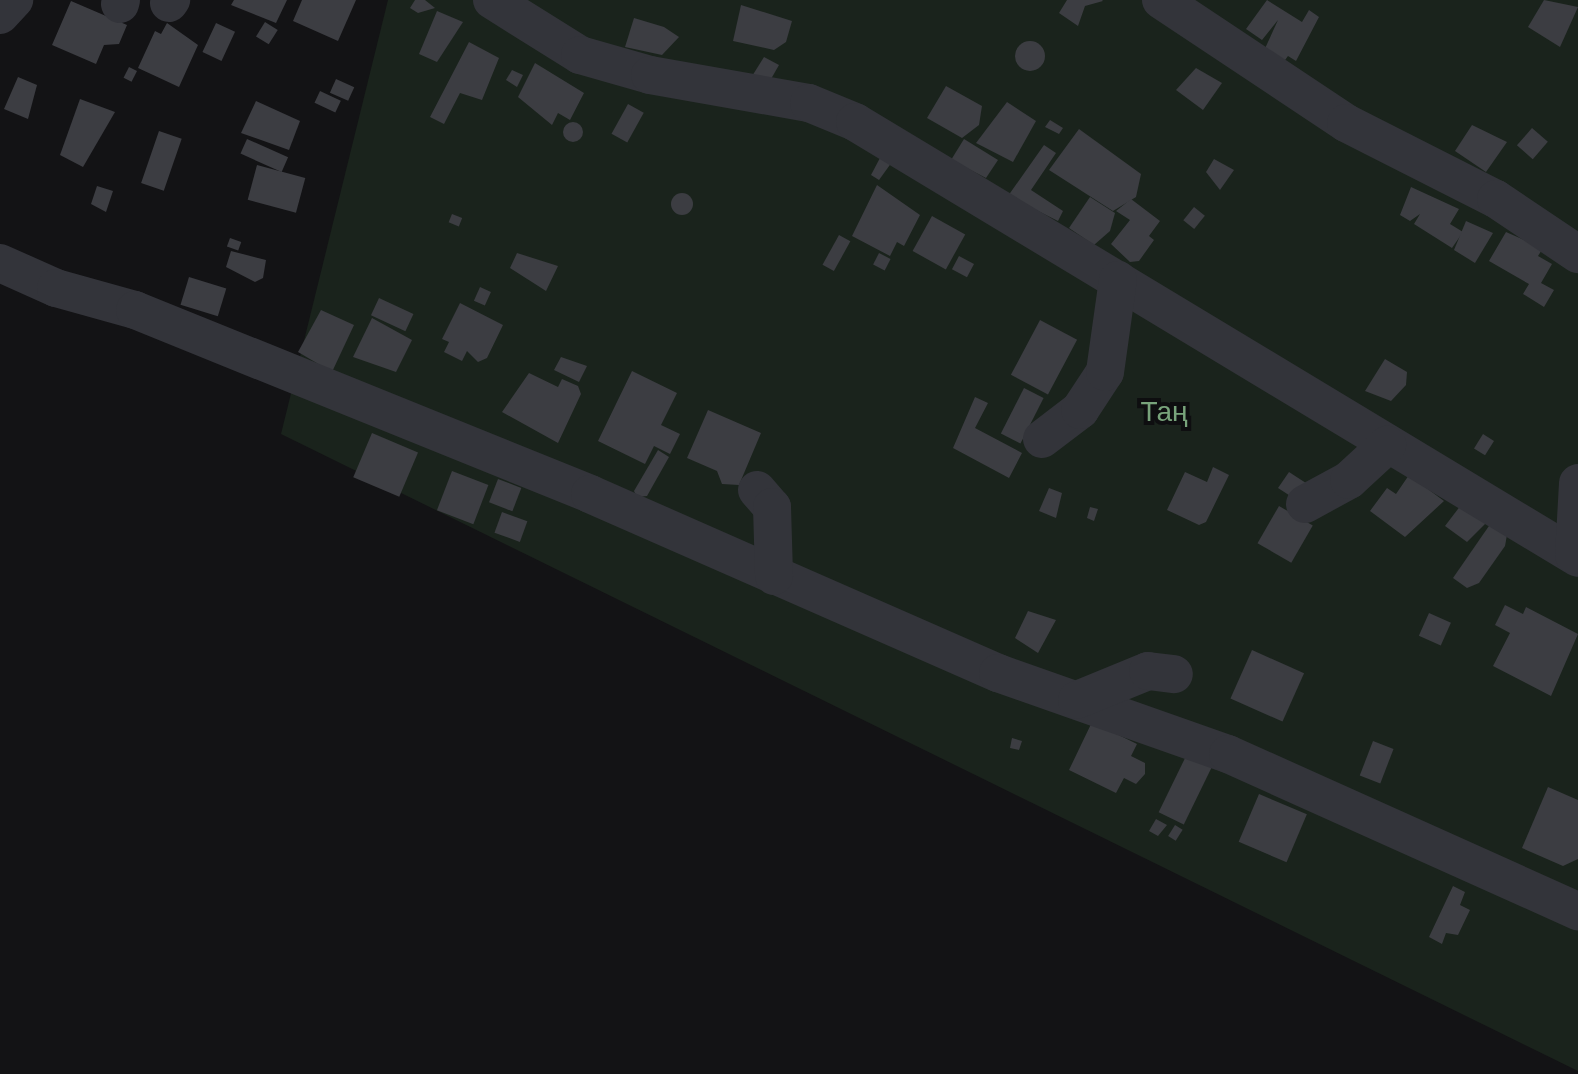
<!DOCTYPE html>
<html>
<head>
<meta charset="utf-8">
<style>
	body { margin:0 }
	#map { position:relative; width:1578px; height:1074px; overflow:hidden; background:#131315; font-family:Barlow,sans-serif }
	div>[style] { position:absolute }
	.green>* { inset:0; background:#1a231c }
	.building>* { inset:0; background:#3c3d42; transform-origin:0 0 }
	.round { border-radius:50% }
	.minor>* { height:38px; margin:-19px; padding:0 19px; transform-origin:19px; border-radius:19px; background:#33343a }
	span { translate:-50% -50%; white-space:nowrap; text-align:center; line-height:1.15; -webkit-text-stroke:8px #0e0e10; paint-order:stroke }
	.park-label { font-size:28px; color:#78a37b }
</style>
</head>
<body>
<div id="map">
	<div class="green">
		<div style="clip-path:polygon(388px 0,1578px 0,1578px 1071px,281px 434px)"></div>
	</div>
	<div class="building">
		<div style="clip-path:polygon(234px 0,287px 0,276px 23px,231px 5px)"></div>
		<div style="clip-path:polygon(302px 0,356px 0,338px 41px,293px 21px)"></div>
		<div style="clip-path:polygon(415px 0,425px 0,435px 8px,418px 13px,410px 8px)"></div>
		<div style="clip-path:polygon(1067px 0,1102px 0,1103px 1px,1085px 6px,1078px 26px,1059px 13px)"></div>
		<div style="clip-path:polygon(1267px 0,1302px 22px,1309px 10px,1319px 17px,1296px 61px,1288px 56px,1280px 67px,1262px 55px,1278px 20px,1262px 40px,1246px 29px)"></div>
		<div style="clip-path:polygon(1544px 0,1578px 7px,1560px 47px,1528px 27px)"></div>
		<div style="clip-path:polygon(71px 1px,127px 25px,119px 44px,104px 45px,96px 64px,52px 45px)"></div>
		<div style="clip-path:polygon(741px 5px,792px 21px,786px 42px,774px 50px,733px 41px)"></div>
		<div style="clip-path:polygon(437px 11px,463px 22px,437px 62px,419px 54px)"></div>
		<div style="clip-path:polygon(634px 18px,664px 27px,679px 37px,662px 55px,625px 47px)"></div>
		<div style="left:265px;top:22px;width:15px;height:17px;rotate:32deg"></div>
		<div style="clip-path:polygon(167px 23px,198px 45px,179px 87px,138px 68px,155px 31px,161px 34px)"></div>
		<div style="left:216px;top:23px;width:21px;height:32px;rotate:25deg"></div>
		<div class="round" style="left:1015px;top:41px;width:30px;height:30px"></div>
		<div style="clip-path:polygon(469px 42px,499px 58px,482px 100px,460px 93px,444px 124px,430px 117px)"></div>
		<div style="clip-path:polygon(764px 57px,779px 65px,767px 86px,749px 81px)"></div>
		<div style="clip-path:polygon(535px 63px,584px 93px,570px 120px,558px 113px,552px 125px,518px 97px)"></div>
		<div style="left:129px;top:67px;width:9px;height:12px;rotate:27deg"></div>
		<div style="clip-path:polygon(1196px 68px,1222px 83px,1203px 110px,1176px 90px)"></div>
		<div style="clip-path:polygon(512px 70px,523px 75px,517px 87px,506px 80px)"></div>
		<div style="clip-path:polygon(18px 77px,37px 85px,28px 119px,4px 109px)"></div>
		<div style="left:336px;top:79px;width:20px;height:15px;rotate:24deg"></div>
		<div style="clip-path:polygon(946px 86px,982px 106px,979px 125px,962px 138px,927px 118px)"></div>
		<div style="left:320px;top:91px;width:23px;height:13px;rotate:25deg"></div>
		<div style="clip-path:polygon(80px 99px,115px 112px,83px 167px,60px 155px)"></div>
		<div style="clip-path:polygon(256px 101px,300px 121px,289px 150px,241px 133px)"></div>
		<div style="clip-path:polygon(1007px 102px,1036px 121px,1013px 162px,976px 143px)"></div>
		<div style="left:628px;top:104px;width:18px;height:34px;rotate:29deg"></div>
		<div style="clip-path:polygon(1050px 120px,1063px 128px,1059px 134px,1045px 127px)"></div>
		<div class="round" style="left:563px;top:122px;width:20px;height:20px"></div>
		<div style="clip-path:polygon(1472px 125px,1507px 142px,1486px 172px,1455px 151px)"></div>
		<div style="left:1532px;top:128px;width:21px;height:23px;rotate:41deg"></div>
		<div style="clip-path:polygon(1079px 129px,1141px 174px,1136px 197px,1113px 211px,1049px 170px)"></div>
		<div style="left:159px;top:131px;width:24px;height:55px;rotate:19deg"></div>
		<div style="left:247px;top:139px;width:45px;height:16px;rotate:24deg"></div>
		<div style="clip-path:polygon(964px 139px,998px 160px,986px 178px,951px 160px)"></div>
		<div style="clip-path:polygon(1044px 145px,1056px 153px,1031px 190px,1063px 211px,1058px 221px,1008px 196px)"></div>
		<div style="clip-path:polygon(881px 156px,892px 162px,879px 180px,871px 175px)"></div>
		<div style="clip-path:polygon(1214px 159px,1234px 170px,1220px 190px,1206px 172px)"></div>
		<div style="left:257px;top:165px;width:50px;height:36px;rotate:15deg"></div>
		<div style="clip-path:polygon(877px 185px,920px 215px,904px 246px,897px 242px,890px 256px,852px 236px)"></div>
		<div style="clip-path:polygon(97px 186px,113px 191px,106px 212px,91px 204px)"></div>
		<div style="clip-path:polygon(1411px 187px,1459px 209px,1450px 224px,1463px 232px,1452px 248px,1414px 224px,1420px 214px,1410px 221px,1400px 215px)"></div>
		<div class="round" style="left:671px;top:193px;width:22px;height:22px"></div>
		<div style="clip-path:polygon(1090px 197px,1115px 213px,1110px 231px,1094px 245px,1069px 228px)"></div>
		<div style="clip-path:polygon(1131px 199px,1160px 221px,1149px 236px,1154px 240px,1139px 261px,1130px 262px,1111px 244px,1130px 220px,1116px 211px)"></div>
		<div style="left:1194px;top:207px;width:14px;height:17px;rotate:39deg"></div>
		<div style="left:452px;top:214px;width:11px;height:9px;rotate:22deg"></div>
		<div style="left:932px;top:216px;width:38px;height:40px;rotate:29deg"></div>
		<div style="clip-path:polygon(1466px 221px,1493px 233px,1475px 263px,1454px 250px)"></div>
		<div style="clip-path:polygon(1506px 232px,1543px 248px,1538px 256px,1552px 264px,1541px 283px,1554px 290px,1544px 307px,1523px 294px,1529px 284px,1489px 261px)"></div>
		<div style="left:839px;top:235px;width:13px;height:34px;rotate:29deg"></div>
		<div style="left:230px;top:238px;width:12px;height:9px;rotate:20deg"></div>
		<div style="clip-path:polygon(231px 251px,266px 260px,263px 278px,255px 282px,226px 267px)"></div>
		<div style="clip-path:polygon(517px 253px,558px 266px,546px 291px,510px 268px)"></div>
		<div style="left:879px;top:253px;width:13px;height:13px;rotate:27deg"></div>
		<div style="left:959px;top:256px;width:17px;height:15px;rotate:28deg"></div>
		<div style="left:189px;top:277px;width:39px;height:29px;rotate:17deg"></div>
		<div style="left:480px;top:287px;width:12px;height:15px;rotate:24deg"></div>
		<div style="left:379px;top:298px;width:38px;height:19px;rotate:25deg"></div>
		<div style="clip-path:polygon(460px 303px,503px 325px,487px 358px,478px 362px,467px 351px,462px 361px,444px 352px,449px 342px,442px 339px)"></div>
		<div style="clip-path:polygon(321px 310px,354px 325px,332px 372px,298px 352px)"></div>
		<div style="clip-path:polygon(372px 318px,412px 340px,396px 372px,353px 357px)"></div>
		<div style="left:1040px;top:320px;width:42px;height:62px;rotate:28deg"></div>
		<div style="clip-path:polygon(561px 357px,587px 366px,579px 382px,554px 370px)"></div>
		<div style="clip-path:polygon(1385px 359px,1407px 372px,1406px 385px,1391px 401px,1365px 391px)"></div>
		<div style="clip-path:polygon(632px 371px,677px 393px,661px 425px,680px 434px,670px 454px,654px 446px,645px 464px,598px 441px)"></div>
		<div style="clip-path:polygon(529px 373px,558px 387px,562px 379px,578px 386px,581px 394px,558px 443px,502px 412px)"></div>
		<div style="left:1024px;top:388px;width:22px;height:51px;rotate:27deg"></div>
		<div style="clip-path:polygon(975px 397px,988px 403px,975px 428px,1022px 453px,1009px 478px,953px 448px)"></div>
		<div style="clip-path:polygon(708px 410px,761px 433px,739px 485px,722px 484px,717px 471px,687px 458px)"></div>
		<div style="left:372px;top:433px;width:50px;height:48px;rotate:23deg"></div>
		<div style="left:1483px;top:434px;width:13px;height:17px;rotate:32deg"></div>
		<div style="clip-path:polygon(658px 450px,669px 457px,647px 496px,637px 497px,634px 491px)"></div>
		<div style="clip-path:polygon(1213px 467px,1229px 475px,1206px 522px,1199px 525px,1167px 510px,1185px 472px,1207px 482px)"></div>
		<div style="left:452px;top:471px;width:39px;height:42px;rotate:21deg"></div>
		<div style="clip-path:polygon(1289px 472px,1309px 485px,1295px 499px,1278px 488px)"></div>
		<div style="clip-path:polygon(1409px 475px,1444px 501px,1405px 537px,1370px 511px,1387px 488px,1396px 494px)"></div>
		<div style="left:498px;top:479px;width:25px;height:25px;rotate:21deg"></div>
		<div style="clip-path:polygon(1049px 488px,1062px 493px,1056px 518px,1039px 511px)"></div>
		<div style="clip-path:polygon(1461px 505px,1486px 523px,1467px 542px,1445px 526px)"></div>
		<div style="left:1279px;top:506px;width:39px;height:43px;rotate:30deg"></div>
		<div style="clip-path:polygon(1090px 507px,1098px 509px,1094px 521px,1087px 518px)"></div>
		<div style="left:502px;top:512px;width:27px;height:22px;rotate:20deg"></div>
		<div style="clip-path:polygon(1491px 523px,1507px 535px,1505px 546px,1479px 583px,1467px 588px,1453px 578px)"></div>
		<div style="clip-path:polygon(1505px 605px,1523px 614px,1526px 607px,1578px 634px,1551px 696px,1493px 666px,1510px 633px,1495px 625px)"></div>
		<div style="clip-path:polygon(1028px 611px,1056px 620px,1038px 653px,1015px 638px)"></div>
		<div style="left:1429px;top:613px;width:24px;height:25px;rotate:24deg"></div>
		<div style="left:1252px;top:650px;width:57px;height:53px;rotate:24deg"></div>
		<div style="clip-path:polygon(1092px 722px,1137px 744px,1131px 756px,1145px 763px,1145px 774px,1136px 784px,1124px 778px,1116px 793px,1069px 770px)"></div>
		<div style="clip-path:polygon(1012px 738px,1022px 741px,1019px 750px,1010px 748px)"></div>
		<div style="left:1373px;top:741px;width:22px;height:37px;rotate:21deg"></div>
		<div style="left:1188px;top:752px;width:28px;height:67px;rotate:26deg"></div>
		<div style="clip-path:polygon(1548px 787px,1578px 800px,1578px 859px,1563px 866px,1522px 848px)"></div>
		<div style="left:1259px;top:794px;width:52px;height:52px;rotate:23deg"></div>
		<div style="clip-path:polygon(1156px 819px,1167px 825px,1158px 836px,1149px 831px)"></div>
		<div style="left:1175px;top:825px;width:9px;height:13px;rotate:32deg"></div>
		<div style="clip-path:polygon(1453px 886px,1465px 892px,1460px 905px,1470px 910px,1458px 935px,1446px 933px,1442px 944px,1429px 937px)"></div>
	</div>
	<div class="minor">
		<div style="left:492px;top:0;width:104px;rotate:32deg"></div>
		<div style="left:580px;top:55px;width:73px;rotate:15.9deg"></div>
		<div style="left:650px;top:75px;width:161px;rotate:10deg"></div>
		<div style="left:809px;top:103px;width:50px;rotate:22.4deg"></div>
		<div style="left:855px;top:122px;width:844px;rotate:31.09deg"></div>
		<div style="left:1161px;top:0;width:222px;rotate:33.6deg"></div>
		<div style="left:1346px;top:123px;width:168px;rotate:26.9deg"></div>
		<div style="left:1496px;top:199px;width:99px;rotate:33.9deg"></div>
		<div style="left:169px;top:3px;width:4px;rotate:-56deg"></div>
		<div style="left:120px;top:4px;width:4px;rotate:-76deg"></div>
		<div style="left:0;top:15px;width:21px;rotate:-47deg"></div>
		<div style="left:0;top:263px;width:61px;rotate:24.1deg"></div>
		<div style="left:56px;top:288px;width:82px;rotate:15.6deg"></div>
		<div style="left:135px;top:310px;width:491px;rotate:22deg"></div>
		<div style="left:590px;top:494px;width:446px;rotate:23.7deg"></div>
		<div style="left:998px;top:673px;width:244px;rotate:19.4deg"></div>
		<div style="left:1228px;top:754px;width:384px;rotate:24.2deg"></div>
		<div style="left:1042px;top:439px;width:48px;rotate:-37.3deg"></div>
		<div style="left:1080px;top:410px;width:45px;rotate:-56.7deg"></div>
		<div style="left:1105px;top:372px;width:93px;rotate:-82deg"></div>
		<div style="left:757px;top:490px;width:23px;rotate:49deg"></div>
		<div style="left:772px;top:507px;width:69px;rotate:88.3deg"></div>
		<div style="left:1305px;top:504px;width:50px;rotate:-28.6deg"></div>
		<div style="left:1349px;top:480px;width:52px;rotate:-42.6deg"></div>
		<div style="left:1574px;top:555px;width:72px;rotate:-86.8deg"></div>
		<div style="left:1077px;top:700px;width:77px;rotate:-22.2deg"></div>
		<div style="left:1148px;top:671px;width:26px;rotate:7deg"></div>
	</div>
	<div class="park-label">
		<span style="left:1164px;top:410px">Таң</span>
	</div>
</div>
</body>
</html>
